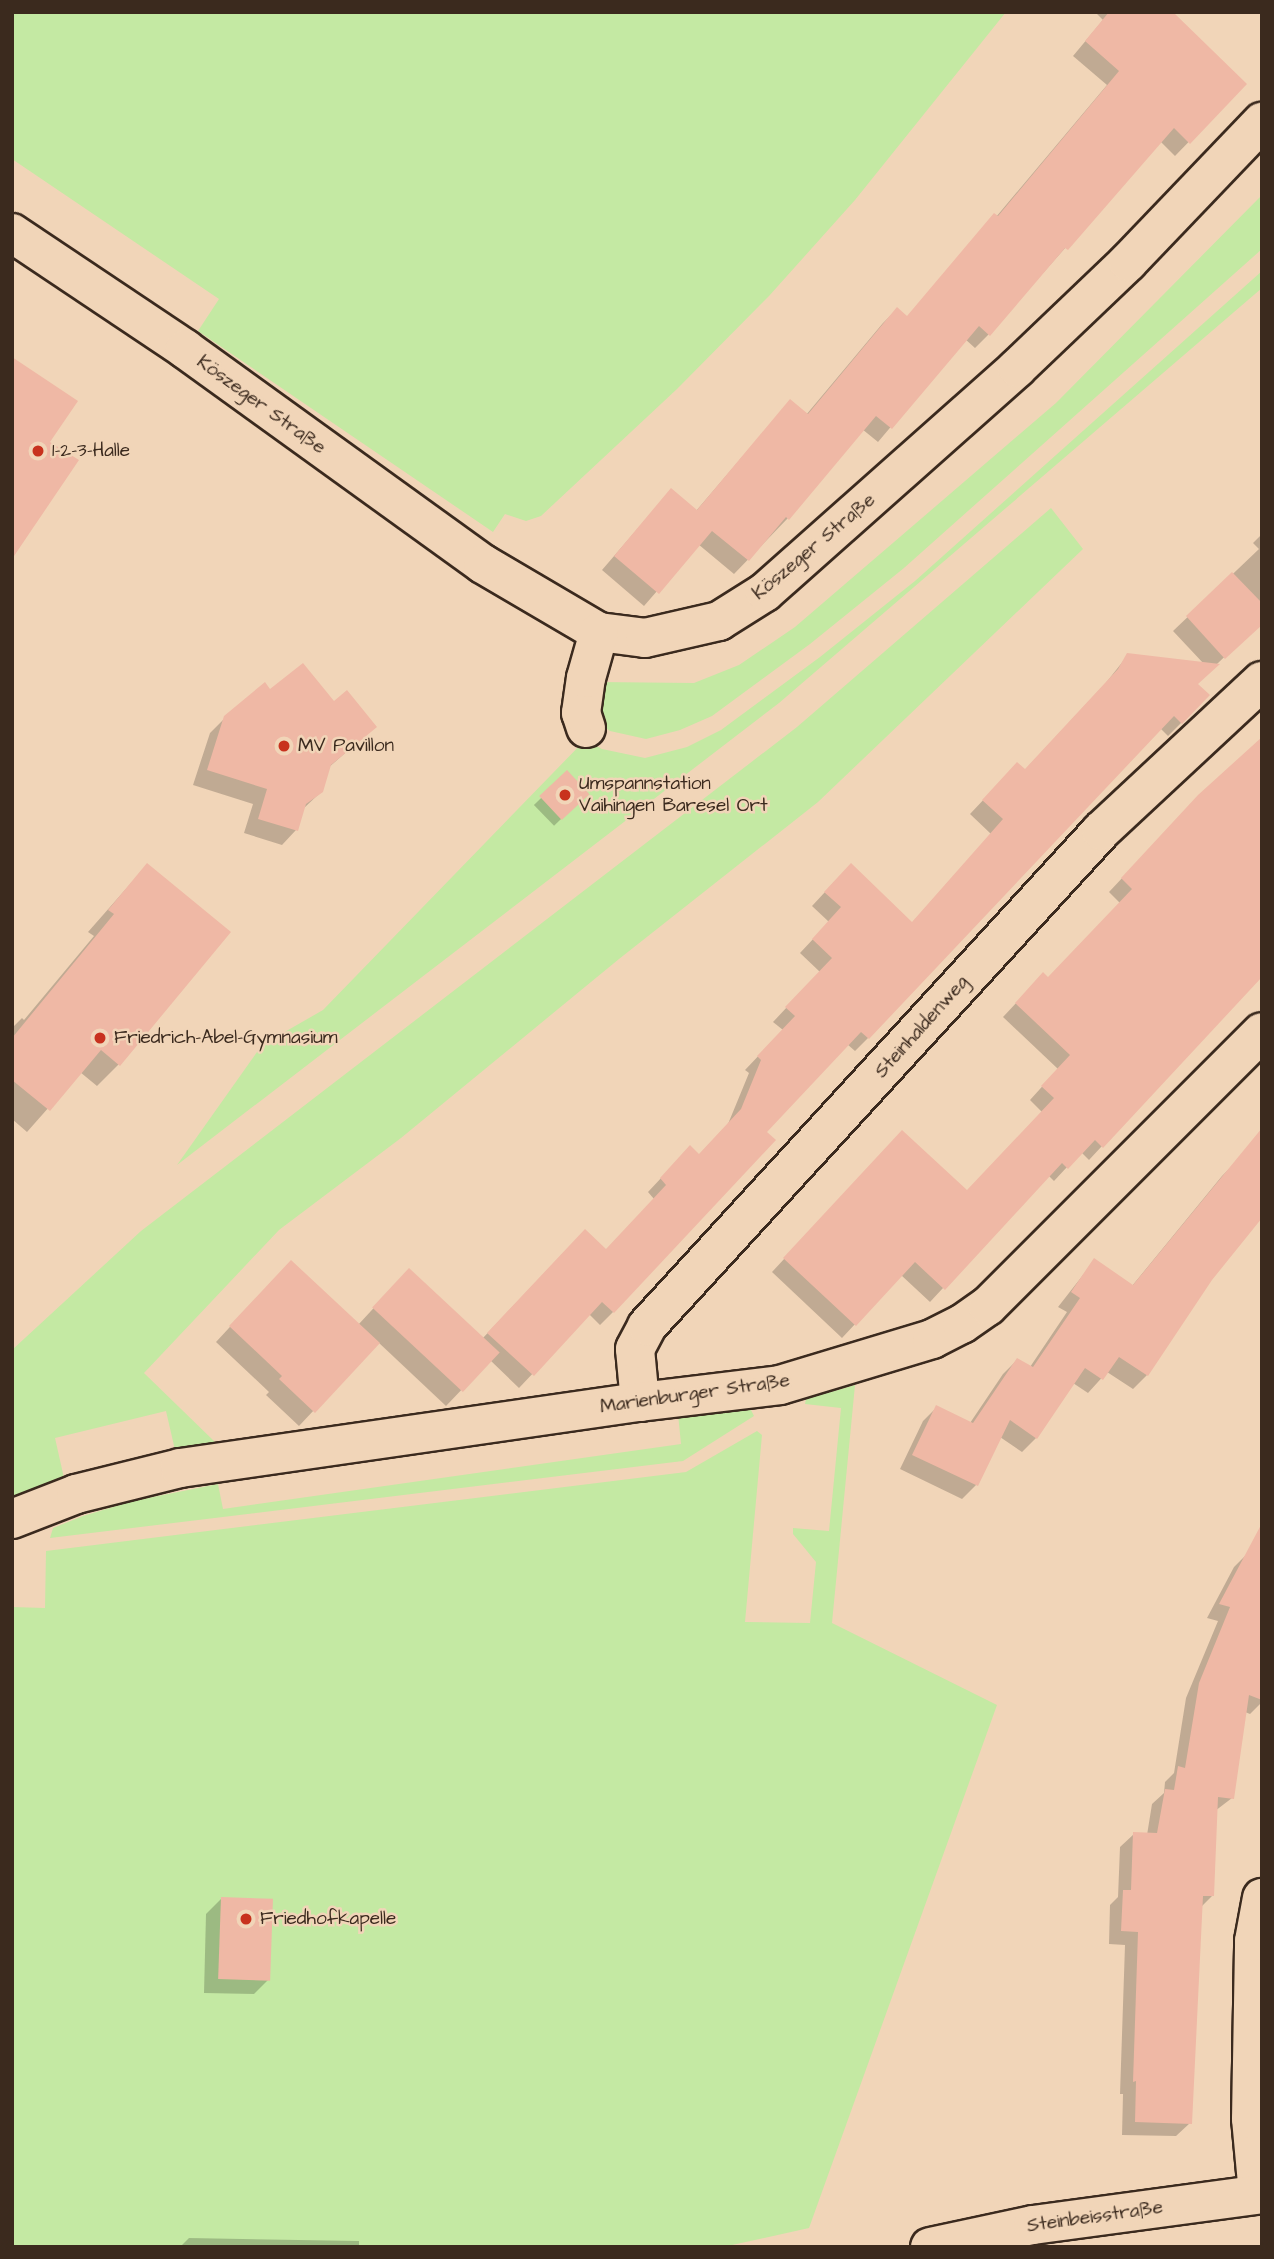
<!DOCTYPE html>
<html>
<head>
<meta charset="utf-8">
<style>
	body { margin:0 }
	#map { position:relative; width:1274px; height:2259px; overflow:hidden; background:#f1d5b8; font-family:"Architects Daughter",sans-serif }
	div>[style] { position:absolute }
	.green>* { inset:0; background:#c4e9a3 }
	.shadow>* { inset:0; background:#0003; transform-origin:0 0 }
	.building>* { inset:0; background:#efb8a5; transform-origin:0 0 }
	.roads { filter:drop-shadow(2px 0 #3b2a1e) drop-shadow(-2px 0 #3b2a1e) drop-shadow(0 2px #3b2a1e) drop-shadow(0 -2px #3b2a1e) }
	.minor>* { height:38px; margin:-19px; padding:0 19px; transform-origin:19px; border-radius:19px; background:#f1d5b8 }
	.dots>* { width:19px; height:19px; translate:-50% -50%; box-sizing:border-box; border:4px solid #f1d5b8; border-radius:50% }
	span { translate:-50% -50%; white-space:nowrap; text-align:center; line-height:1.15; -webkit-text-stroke:5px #f1d5b8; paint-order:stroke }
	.street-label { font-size:19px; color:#3b2a1e }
	.poi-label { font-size:19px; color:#3b2a1e }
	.left { translate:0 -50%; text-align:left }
	.frame { position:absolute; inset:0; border:14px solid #3b2a1e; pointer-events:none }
</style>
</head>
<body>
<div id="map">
	<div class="green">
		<div style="clip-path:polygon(12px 12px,1006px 12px,855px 200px,769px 296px,677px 389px,541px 516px,526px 521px,505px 514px,493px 532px,198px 331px,219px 299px,12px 159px)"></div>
		<div style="clip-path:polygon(1262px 195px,1262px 249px,904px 568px,810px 644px,712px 716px,680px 730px,646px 739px,610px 731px,596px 721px,597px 682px,694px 683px,739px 665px,795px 627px,1056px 403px)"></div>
		<div style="clip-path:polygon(1262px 271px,1262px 288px,779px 703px,177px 1165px,262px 1045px,323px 1010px,585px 740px,602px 749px,645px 758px,687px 747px,721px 730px,820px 657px,915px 581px)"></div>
		<div style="clip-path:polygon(1051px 508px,1083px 549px,818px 802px,619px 959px,401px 1138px,279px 1230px,144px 1373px,215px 1442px,175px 1450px,166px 1411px,55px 1438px,64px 1478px,12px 1501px,12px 1350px,141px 1231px,797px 727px)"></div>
		<div style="clip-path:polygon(855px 1385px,832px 1623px,997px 1705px,809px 2228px,723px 2247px,12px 2247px,12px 1607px,45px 1608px,46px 1551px,686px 1472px,757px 1431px,762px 1435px,745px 1622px,810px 1623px,816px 1562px,793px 1534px,793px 1528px,829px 1531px,841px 1408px,805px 1404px,806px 1399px)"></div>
		<div style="clip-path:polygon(737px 1407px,751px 1410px,754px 1416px,683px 1461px,50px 1538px,53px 1528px,83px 1516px,133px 1501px,218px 1484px,223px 1509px,681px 1444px,678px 1414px)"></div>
	</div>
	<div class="shadow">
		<div style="clip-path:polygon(1095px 12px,1171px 12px,1245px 84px,1175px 156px,1160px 141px,988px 335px,975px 348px,965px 339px,878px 442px,862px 429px,788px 518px,734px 574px,698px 544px,644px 606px,602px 570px,671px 490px,696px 511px,790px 401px,806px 415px,883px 323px,897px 309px,903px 324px,996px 217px,1107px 85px,1073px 56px,1103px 20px)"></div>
		<div style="clip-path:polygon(1262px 534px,1262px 621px,1196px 684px,1181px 723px,1168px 736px,1160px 728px,868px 1038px,855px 1051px,847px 1044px,764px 1132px,773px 1140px,613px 1312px,600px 1325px,589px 1314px,519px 1388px,490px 1360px,446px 1406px,378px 1342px,299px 1426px,266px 1395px,269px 1392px,216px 1342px,276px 1277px,358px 1325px,395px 1285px,482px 1339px,572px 1244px,605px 1251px,654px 1199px,648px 1192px,677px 1161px,698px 1156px,728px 1124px,749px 1073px,745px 1070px,783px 1030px,773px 1022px,820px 972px,800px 953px,829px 922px,812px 906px,838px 878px,911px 924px,991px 834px,970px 814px,1004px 778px,1024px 771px,1105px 684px,1128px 655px,1204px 664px,1173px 631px,1259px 549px,1253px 543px)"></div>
		<div style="clip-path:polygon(270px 691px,334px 703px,375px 727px,328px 768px,322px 791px,303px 809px,296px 830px,282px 845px,244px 833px,253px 804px,193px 785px,210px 733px,225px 718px)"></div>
		<div style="left:567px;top:773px;width:29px;height:46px;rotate:46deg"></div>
		<div style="clip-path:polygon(1186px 810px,1102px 1146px,1089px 1160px,1081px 1152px,1054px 1181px,1048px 1175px,930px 1302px,901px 1275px,842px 1338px,772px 1272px,889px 1146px,967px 1192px,1042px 1112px,1030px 1100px,1058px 1069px,1003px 1017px,1030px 988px,1048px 980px,1120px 903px,1109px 892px)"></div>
		<div style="clip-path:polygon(147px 865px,119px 1064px,97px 1086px,80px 1072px,27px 1132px,12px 1119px,12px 1028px,22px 1018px,24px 1020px,94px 936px,88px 932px)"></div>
		<div style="clip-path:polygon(1262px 1136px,1211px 1279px,1147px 1375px,1133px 1389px,1107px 1372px,1088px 1393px,1073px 1383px,1036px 1438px,1022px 1452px,1000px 1437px,976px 1485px,962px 1499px,900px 1469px,923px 1421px,937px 1407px,970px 1423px,1003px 1374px,1017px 1360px,1030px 1367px,1067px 1312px,1058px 1307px,1094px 1261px,1132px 1286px,1222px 1176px)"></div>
		<div style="clip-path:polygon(1247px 1554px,1262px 1562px,1262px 1702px,1250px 1714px,1245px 1712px,1232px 1798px,1215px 1811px,1212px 1896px,1201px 1907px,1190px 2123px,1176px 2136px,1122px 2135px,1123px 2094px,1120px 2094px,1125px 1945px,1109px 1944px,1110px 1905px,1118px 1897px,1120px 1847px,1134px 1834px,1147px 1835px,1152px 1804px,1164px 1793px,1165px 1782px,1174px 1773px,1186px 1698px,1218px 1621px,1207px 1618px,1234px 1567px)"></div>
		<div style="clip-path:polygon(221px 1899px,269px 1979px,254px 1994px,204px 1993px,206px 1914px)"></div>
		<div style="clip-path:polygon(189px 2238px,359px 2241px,359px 2247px,180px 2247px)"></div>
	</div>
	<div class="building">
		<div style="clip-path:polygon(1109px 12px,1173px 12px,1247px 84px,1190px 144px,1174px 128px,1068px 250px,1065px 248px,990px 336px,979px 326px,892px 429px,876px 416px,789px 520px,786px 517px,749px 561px,712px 531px,659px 594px,614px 556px,671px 488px,697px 510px,790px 399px,808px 414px,897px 307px,907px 316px,994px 213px,998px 216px,1119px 71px,1085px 41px)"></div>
		<div style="clip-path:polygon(12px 357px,78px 401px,50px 442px,79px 460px,12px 559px)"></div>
		<div style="clip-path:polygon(1232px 572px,1262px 603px,1262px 625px,1225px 659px,1186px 616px)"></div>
		<div style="clip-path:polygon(1127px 653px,1220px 664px,1198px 684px,1210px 695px,1182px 724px,1174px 716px,869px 1039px,861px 1032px,767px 1132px,776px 1140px,614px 1313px,602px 1302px,534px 1376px,487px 1333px,585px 1229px,606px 1249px,666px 1185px,660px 1178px,690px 1145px,699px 1154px,741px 1109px,761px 1060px,757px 1056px,795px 1016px,785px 1007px,832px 958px,812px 939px,841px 907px,824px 892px,851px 863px,912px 922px,1003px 819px,982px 800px,1017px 762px,1025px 769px,1118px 669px)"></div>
		<div style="clip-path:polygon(303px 663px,334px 701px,347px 690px,377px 727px,331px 765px,323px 792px,306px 804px,298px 831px,258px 819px,267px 789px,207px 770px,224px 716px,265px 682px,270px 689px)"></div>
		<div style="clip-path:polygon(1262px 737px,1262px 977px,1103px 1148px,1095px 1140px,1068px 1169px,1062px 1163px,945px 1290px,915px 1262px,856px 1326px,783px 1258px,902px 1130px,967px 1190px,1054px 1098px,1041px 1086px,1070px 1055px,1015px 1003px,1043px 972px,1048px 977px,1132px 889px,1121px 878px,1198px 795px)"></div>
		<div style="left:567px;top:770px;width:33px;height:38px;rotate:47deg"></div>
		<div style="clip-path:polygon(147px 863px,231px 932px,120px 1066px,101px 1050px,50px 1111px,12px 1080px,12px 1038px,114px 914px,108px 910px)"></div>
		<div style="clip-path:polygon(1262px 1128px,1262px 1218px,1212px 1280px,1148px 1376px,1119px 1357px,1103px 1380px,1085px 1368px,1037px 1439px,1010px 1420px,978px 1486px,912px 1455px,936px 1405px,973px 1423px,1017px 1358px,1033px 1367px,1080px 1298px,1071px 1292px,1094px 1258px,1133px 1285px)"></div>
		<div style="clip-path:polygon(291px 1260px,380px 1343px,315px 1413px,279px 1379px,282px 1376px,229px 1326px)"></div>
		<div style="left:409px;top:1268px;width:124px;height:54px;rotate:43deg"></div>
		<div style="clip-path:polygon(1262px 1523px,1262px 1700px,1249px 1695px,1234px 1799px,1218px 1797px,1214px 1896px,1203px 1896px,1192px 2124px,1135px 2122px,1136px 2081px,1133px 2082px,1138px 1932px,1121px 1931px,1123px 1890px,1131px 1890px,1133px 1832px,1157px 1833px,1165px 1789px,1174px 1790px,1178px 1766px,1185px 1768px,1199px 1683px,1230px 1607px,1219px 1604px)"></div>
		<div style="left:221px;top:1897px;width:52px;height:82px;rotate:2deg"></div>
	</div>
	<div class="roads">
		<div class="minor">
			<div style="left:12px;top:233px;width:208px;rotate:33.8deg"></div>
			<div style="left:185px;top:349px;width:367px;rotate:35.8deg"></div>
			<div style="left:483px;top:564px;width:134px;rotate:30.4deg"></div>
			<div style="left:599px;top:632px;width:46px;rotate:7.4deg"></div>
			<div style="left:645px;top:638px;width:76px;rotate:-12.9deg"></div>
			<div style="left:719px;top:621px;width:54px;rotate:-32.2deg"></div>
			<div style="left:765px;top:592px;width:337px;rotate:-41.6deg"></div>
			<div style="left:1017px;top:368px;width:153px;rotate:-43.7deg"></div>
			<div style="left:1128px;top:262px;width:194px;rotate:-46.3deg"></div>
			<div style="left:586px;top:728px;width:16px;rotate:-108deg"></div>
			<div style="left:581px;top:713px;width:35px;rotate:-82deg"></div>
			<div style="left:586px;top:678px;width:48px;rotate:-74.2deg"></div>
			<div style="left:640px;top:1402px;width:53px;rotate:-95.4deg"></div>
			<div style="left:635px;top:1349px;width:26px;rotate:-62deg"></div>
			<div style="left:647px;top:1326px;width:672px;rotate:-47.47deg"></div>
			<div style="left:1101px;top:831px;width:220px;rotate:-43deg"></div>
			<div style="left:12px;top:1519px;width:69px;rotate:-21.3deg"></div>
			<div style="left:76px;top:1494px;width:107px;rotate:-14deg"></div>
			<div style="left:180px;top:1468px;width:465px;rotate:-8.2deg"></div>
			<div style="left:640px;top:1402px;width:141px;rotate:-6.9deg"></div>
			<div style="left:780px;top:1385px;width:159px;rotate:-16.8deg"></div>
			<div style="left:932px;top:1339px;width:34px;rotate:-27deg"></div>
			<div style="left:962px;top:1324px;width:32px;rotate:-35deg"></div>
			<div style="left:988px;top:1306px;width:387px;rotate:-45deg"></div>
			<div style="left:1258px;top:2194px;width:75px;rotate:-95.3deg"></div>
			<div style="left:1251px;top:2119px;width:178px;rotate:-89deg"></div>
			<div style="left:1254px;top:1941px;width:44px;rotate:-79.5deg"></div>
			<div style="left:930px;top:2247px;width:105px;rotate:-12.1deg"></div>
			<div style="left:1033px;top:2225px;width:231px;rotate:-7.7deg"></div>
		</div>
	</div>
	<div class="dots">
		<div style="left:38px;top:451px;background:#c8321e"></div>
		<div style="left:284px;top:746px;background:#c8321e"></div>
		<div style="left:565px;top:795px;background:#c8321e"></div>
		<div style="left:100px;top:1038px;background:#c8321e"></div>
		<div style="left:246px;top:1919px;background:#c8321e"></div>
	</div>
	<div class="street-label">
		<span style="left:261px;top:405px;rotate:36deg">Köszeger Straße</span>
		<span style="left:814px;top:547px;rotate:-40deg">Köszeger Straße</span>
		<span style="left:922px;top:1027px;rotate:-48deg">Steinhaldenweg</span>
		<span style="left:695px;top:1394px;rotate:-8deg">Marienburger Straße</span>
		<span style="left:1095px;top:2217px;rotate:-8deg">Steinbeisstraße</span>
	</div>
	<div class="poi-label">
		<span class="left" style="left:52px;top:451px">1-2-3-Halle</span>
		<span class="left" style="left:298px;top:746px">MV Pavillon</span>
		<span class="left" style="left:579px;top:795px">Umspannstation<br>Vaihingen Baresel Ort</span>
		<span class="left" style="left:114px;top:1038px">Friedrich-Abel-Gymnasium</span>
		<span class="left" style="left:260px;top:1919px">Friedhofkapelle</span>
	</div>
	<div class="frame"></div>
</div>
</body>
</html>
